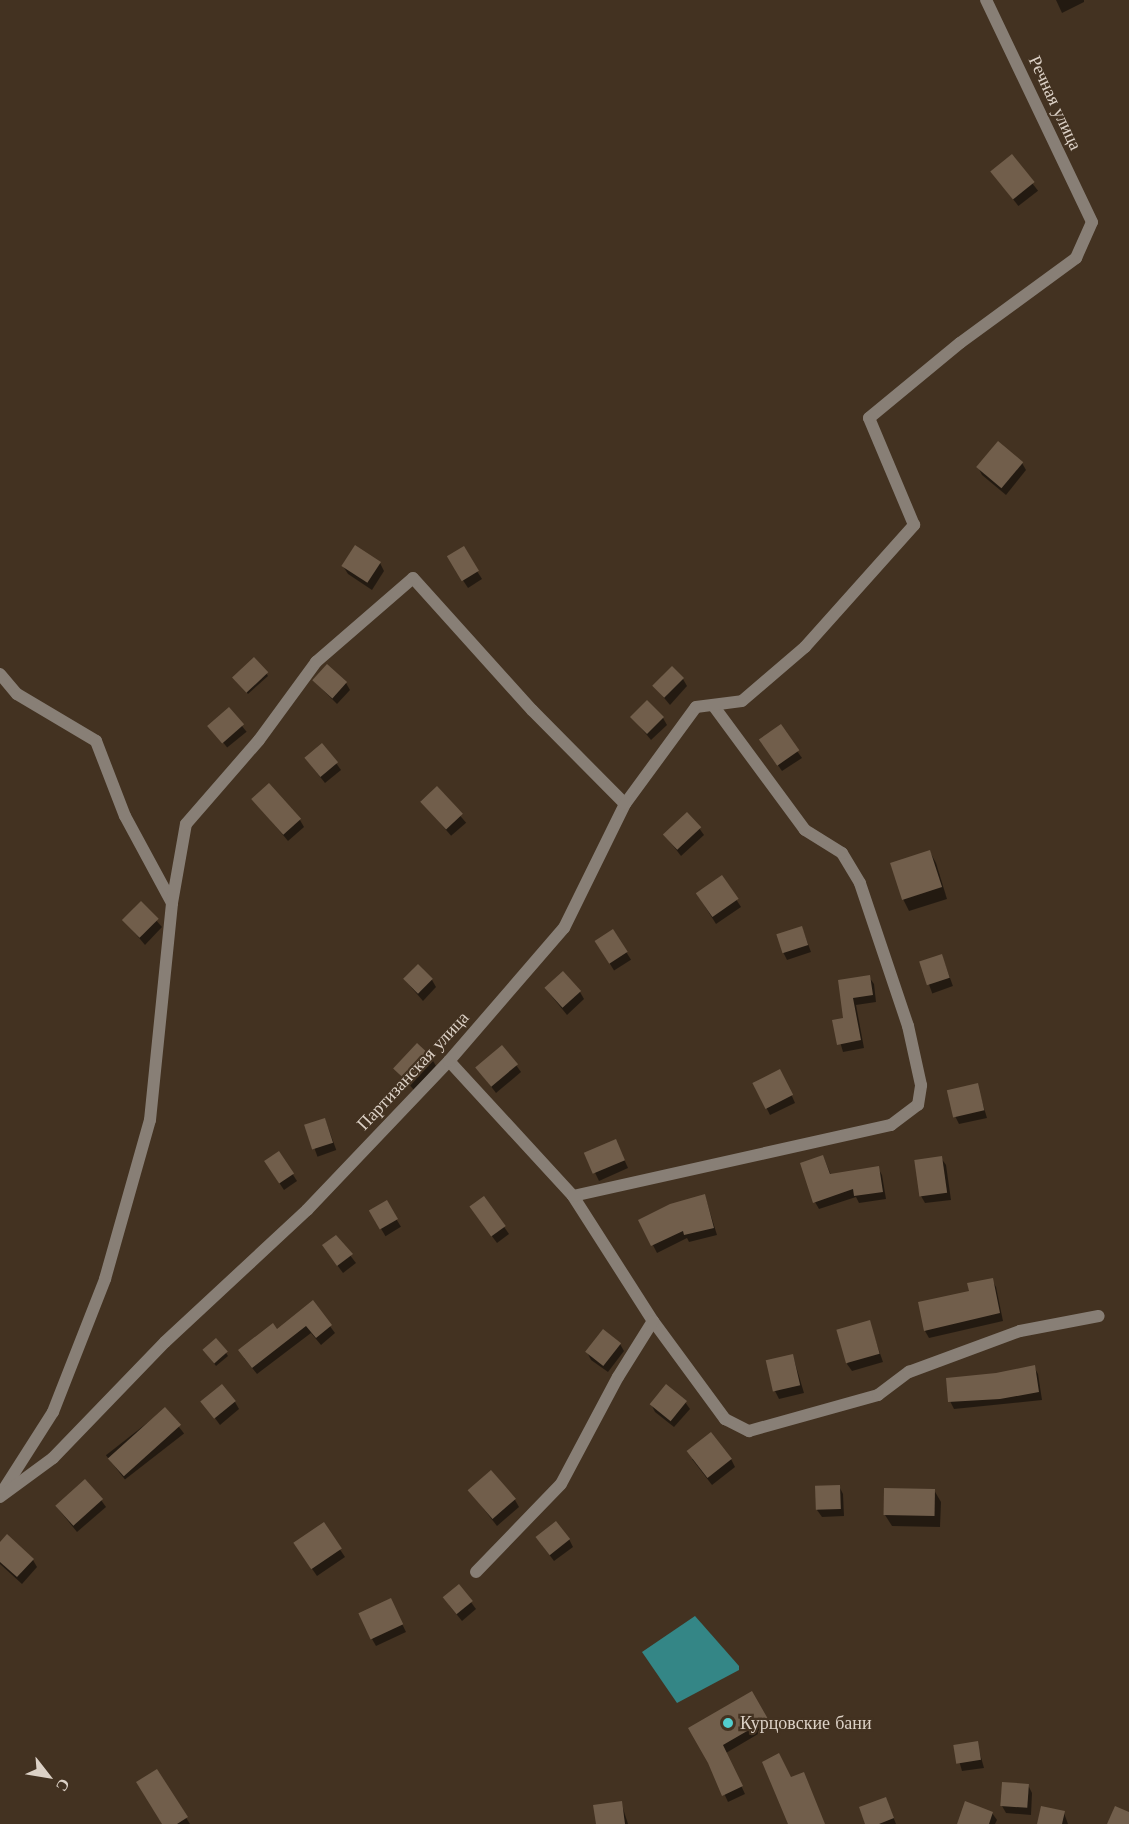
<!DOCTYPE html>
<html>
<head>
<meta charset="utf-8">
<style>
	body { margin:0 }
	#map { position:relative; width:1129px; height:1824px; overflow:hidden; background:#433221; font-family:"Libre Baskerville",serif }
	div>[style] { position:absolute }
	.water>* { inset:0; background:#348686 }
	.shadow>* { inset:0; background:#0007; transform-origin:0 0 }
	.building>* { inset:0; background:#715e4b; transform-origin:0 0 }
	.minor>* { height:12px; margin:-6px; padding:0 6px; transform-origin:6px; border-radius:6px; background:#887f76 }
	.dots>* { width:16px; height:16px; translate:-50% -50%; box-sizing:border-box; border:3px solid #433221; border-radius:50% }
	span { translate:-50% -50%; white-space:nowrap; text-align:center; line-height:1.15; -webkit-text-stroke:4.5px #433221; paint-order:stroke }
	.street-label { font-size:18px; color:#dcd1c6 }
	.poi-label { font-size:18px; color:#dcd1c6 }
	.left { translate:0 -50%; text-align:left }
	.north { position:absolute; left:18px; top:1746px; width:60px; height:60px; -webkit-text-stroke:4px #433221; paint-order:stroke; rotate:121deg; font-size:16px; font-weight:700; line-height:24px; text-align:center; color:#dcd1c6 }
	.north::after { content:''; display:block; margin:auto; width:21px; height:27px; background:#dcd1c6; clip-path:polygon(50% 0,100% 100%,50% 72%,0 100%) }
</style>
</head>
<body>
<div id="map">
	<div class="water">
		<div style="clip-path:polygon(695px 1616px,739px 1666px,739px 1670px,677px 1703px,642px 1652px)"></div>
	</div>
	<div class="shadow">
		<div style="clip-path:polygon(1056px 0,1084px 0,1084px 2px,1062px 13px)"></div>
		<div style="left:1011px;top:156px;width:44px;height:25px;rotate:52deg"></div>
		<div style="clip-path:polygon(1022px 463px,1026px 470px,1006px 495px,982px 475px,978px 467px)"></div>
		<div style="clip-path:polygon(463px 549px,482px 579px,468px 588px,453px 565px)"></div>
		<div style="clip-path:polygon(380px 563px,384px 571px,372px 590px,348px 574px,343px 566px)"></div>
		<div style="clip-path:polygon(266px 673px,268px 676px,248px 694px,236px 680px)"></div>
		<div style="clip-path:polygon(683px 679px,687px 686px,670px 705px,655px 687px)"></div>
		<div style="clip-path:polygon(314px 681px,346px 683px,350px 690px,337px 704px)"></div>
		<div style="left:229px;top:710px;width:28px;height:25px;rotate:51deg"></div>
		<div style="clip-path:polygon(632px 717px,663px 718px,667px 725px,651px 740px)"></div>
		<div style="clip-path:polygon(765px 747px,797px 751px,802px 758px,782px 771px)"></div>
		<div style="clip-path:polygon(306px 759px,336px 763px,341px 770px,325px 783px)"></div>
		<div style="left:436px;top:788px;width:46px;height:20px;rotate:49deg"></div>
		<div style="clip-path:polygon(253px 799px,300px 820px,304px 827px,288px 841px)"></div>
		<div style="clip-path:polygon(699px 828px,704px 835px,681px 856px,664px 834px)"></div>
		<div style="clip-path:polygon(930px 852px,936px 863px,947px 899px,909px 911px,903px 899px)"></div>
		<div style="clip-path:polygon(722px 877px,741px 907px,716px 924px,701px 900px)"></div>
		<div style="clip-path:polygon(141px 903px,162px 927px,145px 945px,124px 920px)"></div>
		<div style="clip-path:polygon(802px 928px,811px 952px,787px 960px,783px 952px)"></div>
		<div style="left:613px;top:931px;width:34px;height:20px;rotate:58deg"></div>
		<div style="left:942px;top:956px;width:32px;height:22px;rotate:70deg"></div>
		<div style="clip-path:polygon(869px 977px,874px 984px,876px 1002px,856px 1005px,864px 1048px,843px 1052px,834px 1021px,844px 1019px,839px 981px)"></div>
		<div style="clip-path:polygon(405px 980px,432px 980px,436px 987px,423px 1001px)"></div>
		<div style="clip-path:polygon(546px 989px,580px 992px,584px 999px,567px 1015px)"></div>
		<div style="clip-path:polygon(432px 1059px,436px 1066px,414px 1090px,395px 1069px)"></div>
		<div style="clip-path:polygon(516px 1065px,521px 1072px,496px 1093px,477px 1068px)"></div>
		<div style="clip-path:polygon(784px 1078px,795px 1103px,770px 1115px,754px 1083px)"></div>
		<div style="clip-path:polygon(977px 1085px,987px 1118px,959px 1124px,955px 1116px)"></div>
		<div style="left:325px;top:1119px;width:33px;height:20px;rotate:70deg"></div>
		<div style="clip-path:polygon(619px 1148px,628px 1168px,599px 1181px,586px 1154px)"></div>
		<div style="clip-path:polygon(279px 1153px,297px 1181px,284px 1190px,270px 1169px)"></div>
		<div style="clip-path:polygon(823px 1156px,831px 1175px,878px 1168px,882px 1175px,886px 1199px,859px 1203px,856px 1197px,819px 1209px,815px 1202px)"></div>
		<div style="clip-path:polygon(941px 1158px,946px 1165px,951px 1200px,925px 1203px,921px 1196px)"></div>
		<div style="clip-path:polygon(705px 1196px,717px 1235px,689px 1242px,687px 1238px,657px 1253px,640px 1220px)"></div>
		<div style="clip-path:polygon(484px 1198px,509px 1234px,497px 1243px,476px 1215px)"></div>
		<div style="left:386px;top:1202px;width:29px;height:18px;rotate:59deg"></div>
		<div style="clip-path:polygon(336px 1237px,356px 1263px,343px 1273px,328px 1253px)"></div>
		<div style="clip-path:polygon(992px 1280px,996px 1287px,1003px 1321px,929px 1338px,925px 1331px,971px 1292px)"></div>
		<div style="clip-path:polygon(312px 1302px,335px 1333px,321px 1345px,311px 1333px,257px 1374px,244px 1358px)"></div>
		<div style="clip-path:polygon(869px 1322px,883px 1362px,852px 1371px,847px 1364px)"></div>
		<div style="clip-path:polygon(620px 1344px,624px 1351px,608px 1372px,591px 1360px,587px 1352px)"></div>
		<div style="clip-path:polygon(206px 1353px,226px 1353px,228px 1356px,216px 1366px)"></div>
		<div style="clip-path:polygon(793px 1356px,804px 1393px,779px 1399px,775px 1391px)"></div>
		<div style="clip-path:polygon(1034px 1367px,1038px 1374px,1042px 1400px,954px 1409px,950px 1401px,996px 1375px)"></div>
		<div style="clip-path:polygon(203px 1402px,235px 1402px,239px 1409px,220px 1425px)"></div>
		<div style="clip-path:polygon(685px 1402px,690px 1409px,674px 1427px,655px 1412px,651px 1404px)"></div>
		<div style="left:165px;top:1409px;width:31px;height:75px;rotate:52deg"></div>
		<div style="clip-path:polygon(692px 1459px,731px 1459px,735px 1467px,712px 1485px)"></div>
		<div style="clip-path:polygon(839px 1486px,843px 1494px,844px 1516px,822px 1517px,817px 1510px)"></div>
		<div style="clip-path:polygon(469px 1490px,515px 1500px,519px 1507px,497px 1526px)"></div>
		<div style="clip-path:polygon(934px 1490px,941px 1502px,940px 1527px,892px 1526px,885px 1515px)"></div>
		<div style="clip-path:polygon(101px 1500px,106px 1507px,77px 1532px,56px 1506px)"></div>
		<div style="clip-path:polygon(323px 1524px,345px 1557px,317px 1576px,299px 1550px)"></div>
		<div style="clip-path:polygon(569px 1539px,573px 1547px,554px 1561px,542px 1545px)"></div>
		<div style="clip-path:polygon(0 1544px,33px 1560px,37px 1567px,22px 1584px,0 1564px)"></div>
		<div style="clip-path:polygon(459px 1586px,476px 1609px,462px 1621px,449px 1605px)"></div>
		<div style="clip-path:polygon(394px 1607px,406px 1632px,376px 1646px,372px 1639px)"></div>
		<div style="clip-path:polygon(751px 1693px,770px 1727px,726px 1753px,745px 1794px,728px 1802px,710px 1763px)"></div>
		<div style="clip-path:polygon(977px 1743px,984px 1768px,962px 1771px,955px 1747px)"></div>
		<div style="clip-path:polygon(157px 1771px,190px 1824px,163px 1824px)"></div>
		<div style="clip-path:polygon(1028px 1785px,1032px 1793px,1031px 1815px,1006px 1813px,1002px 1806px)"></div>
		<div style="clip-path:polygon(886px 1799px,896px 1824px,867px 1824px)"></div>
		<div style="clip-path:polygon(621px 1802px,628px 1824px,597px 1824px)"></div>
		<div style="clip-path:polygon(992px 1813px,997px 1820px,995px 1824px,959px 1824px)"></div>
		<div style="clip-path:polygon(1064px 1813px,1068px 1824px,1038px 1824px)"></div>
	</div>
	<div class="building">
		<div style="left:1012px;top:154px;width:36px;height:28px;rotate:51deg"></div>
		<div style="left:998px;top:441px;width:33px;height:34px;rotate:40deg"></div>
		<div style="left:355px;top:545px;width:31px;height:25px;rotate:33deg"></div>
		<div style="left:464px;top:546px;width:29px;height:20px;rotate:59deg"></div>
		<div style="left:254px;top:657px;width:21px;height:30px;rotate:47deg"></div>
		<div style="left:327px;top:664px;width:27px;height:22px;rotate:42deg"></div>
		<div style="left:672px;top:666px;width:17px;height:28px;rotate:45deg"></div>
		<div style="left:647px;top:700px;width:24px;height:24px;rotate:45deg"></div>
		<div style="left:229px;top:707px;width:23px;height:29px;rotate:49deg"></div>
		<div style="left:781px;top:724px;width:32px;height:27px;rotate:55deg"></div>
		<div style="left:322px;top:743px;width:25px;height:23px;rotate:50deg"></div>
		<div style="left:269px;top:783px;width:48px;height:24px;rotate:48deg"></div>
		<div style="left:437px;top:786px;width:38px;height:23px;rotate:47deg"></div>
		<div style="left:687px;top:812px;width:21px;height:33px;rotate:47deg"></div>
		<div style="left:930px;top:850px;width:39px;height:42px;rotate:72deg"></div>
		<div style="left:722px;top:875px;width:29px;height:32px;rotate:55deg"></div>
		<div style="left:141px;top:901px;width:25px;height:27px;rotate:45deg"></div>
		<div style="left:802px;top:926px;width:20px;height:27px;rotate:72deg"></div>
		<div style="left:613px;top:929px;width:27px;height:22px;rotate:57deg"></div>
		<div style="left:942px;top:954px;width:25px;height:24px;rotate:72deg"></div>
		<div style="left:418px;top:964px;width:21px;height:21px;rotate:45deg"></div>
		<div style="left:563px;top:971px;width:27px;height:25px;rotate:48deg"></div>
		<div style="clip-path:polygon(870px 975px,873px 995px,853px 998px,861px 1040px,837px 1045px,832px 1020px,843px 1018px,838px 980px)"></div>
		<div style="left:417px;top:1043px;width:22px;height:35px;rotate:43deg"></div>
		<div style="left:502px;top:1045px;width:25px;height:35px;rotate:50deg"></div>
		<div style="left:780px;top:1069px;width:29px;height:31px;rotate:63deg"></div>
		<div style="left:978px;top:1083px;width:28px;height:32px;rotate:77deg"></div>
		<div style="left:325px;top:1118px;width:26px;height:22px;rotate:72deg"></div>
		<div style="left:616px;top:1139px;width:23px;height:35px;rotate:67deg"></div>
		<div style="left:279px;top:1151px;width:27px;height:18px;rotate:56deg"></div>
		<div style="clip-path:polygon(823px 1155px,830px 1174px,879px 1166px,883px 1192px,854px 1196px,853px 1189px,813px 1203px,800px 1163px)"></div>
		<div style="left:942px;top:1156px;width:37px;height:28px;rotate:82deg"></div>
		<div style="clip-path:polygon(705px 1194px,714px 1228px,684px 1235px,683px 1231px,651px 1246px,638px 1220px,670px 1204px)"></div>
		<div style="left:484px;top:1196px;width:37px;height:18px;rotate:54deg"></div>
		<div style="left:387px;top:1200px;width:22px;height:21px;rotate:60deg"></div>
		<div style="clip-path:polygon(336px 1235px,353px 1254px,337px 1266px,322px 1245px)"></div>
		<div style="clip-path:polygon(993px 1278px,1000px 1313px,924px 1331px,918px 1302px,969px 1291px,967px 1283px)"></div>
		<div style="clip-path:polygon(313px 1300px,332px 1325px,316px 1338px,306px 1326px,252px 1368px,238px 1350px,273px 1323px,277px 1329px)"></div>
		<div style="left:870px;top:1320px;width:35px;height:35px;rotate:74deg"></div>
		<div style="left:603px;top:1329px;width:23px;height:29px;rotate:38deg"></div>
		<div style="left:216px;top:1338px;width:18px;height:18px;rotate:49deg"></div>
		<div style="left:793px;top:1354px;width:32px;height:28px;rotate:77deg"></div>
		<div style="clip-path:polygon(1035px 1365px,1039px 1392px,1000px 1399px,948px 1402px,946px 1378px,996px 1373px)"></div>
		<div style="left:222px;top:1384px;width:22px;height:28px;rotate:51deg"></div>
		<div style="left:666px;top:1384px;width:27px;height:26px;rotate:39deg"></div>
		<div style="left:165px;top:1407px;width:24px;height:77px;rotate:48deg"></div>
		<div style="left:711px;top:1432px;width:34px;height:31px;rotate:52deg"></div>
		<div style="left:491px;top:1470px;width:38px;height:31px;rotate:49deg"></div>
		<div style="left:85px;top:1479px;width:27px;height:40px;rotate:48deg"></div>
		<div style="left:840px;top:1485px;width:24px;height:25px;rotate:88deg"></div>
		<div style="left:884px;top:1488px;width:51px;height:27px;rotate:1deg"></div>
		<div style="left:556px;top:1521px;width:23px;height:26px;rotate:52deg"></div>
		<div style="left:324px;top:1522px;width:32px;height:37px;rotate:56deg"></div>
		<div style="clip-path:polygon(7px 1534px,34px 1559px,17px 1577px,0 1562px,0 1542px)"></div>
		<div style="left:459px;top:1584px;width:22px;height:21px;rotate:51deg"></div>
		<div style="left:391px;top:1598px;width:29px;height:36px;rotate:65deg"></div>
		<div style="clip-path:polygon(752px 1691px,768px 1719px,723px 1745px,743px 1786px,722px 1796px,708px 1763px,688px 1728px)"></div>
		<div style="left:978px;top:1741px;width:19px;height:25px;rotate:81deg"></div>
		<div style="clip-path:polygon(779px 1753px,791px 1777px,804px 1772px,825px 1824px,788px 1824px,762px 1762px)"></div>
		<div style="clip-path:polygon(157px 1769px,188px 1817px,177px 1824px,162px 1824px,136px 1782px)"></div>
		<div style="left:1002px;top:1782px;width:27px;height:24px;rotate:4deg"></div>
		<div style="clip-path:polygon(886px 1797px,894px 1818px,879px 1824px,865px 1824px,859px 1807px)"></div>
		<div style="clip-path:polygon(622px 1801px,625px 1824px,596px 1824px,593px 1805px)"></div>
		<div style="clip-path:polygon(965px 1801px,993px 1812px,989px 1824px,957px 1824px)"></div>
		<div style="clip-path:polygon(1041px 1806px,1065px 1811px,1062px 1824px,1037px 1824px)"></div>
		<div style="clip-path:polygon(1115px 1806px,1129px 1812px,1129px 1824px,1107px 1824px)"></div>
	</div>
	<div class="minor">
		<div style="left:0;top:674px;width:26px;rotate:50deg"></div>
		<div style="left:17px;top:694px;width:92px;rotate:30.7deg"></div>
		<div style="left:96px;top:741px;width:80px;rotate:68.9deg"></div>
		<div style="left:125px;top:816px;width:99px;rotate:61.6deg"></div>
		<div style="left:449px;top:1061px;width:183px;rotate:47.4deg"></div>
		<div style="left:573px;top:1196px;width:148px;rotate:57.4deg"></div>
		<div style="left:653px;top:1321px;width:122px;rotate:53.7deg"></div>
		<div style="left:725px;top:1419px;width:27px;rotate:27deg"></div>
		<div style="left:749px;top:1431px;width:134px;rotate:-15.6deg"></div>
		<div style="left:878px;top:1395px;width:39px;rotate:-37deg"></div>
		<div style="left:909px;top:1372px;width:118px;rotate:-20.3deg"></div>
		<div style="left:1020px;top:1331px;width:80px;rotate:-10.8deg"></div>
		<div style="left:573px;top:1196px;width:326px;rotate:-12.6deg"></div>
		<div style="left:891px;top:1125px;width:34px;rotate:-37deg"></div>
		<div style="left:918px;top:1105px;width:20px;rotate:-81deg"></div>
		<div style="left:921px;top:1085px;width:60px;rotate:-102.4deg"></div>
		<div style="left:908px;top:1026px;width:151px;rotate:-108.6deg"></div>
		<div style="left:860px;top:883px;width:35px;rotate:-121deg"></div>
		<div style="left:842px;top:853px;width:44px;rotate:-148.1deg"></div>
		<div style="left:805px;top:830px;width:155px;rotate:-126.4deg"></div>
		<div style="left:2px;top:1492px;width:95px;rotate:-57.5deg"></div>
		<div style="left:53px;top:1412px;width:143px;rotate:-68.6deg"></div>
		<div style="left:105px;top:1279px;width:165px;rotate:-74.2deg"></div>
		<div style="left:150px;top:1120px;width:218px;rotate:-84.2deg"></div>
		<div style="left:172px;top:903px;width:80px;rotate:-80deg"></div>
		<div style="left:186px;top:824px;width:111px;rotate:-49deg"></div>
		<div style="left:259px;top:740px;width:97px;rotate:-53.8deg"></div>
		<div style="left:316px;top:662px;width:128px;rotate:-40.9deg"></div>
		<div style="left:413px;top:578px;width:178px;rotate:48deg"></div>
		<div style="left:532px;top:710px;width:132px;rotate:45.3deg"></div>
		<div style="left:0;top:1497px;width:66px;rotate:-36.3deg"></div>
		<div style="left:53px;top:1458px;width:161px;rotate:-46deg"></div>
		<div style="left:165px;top:1342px;width:194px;rotate:-42.9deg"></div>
		<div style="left:307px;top:1210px;width:206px;rotate:-46.4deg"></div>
		<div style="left:449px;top:1061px;width:176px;rotate:-49.2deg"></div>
		<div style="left:564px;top:928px;width:138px;rotate:-63.8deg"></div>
		<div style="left:625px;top:804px;width:120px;rotate:-53.8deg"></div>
		<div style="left:696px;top:707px;width:46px;rotate:-7.4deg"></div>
		<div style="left:742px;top:701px;width:83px;rotate:-40.6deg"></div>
		<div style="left:805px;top:647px;width:164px;rotate:-48.2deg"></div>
		<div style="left:914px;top:525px;width:116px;rotate:-112.8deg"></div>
		<div style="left:869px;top:418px;width:118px;rotate:-39.5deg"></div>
		<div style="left:960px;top:343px;width:144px;rotate:-36.2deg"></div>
		<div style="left:1076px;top:258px;width:39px;rotate:-66deg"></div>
		<div style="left:1092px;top:222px;width:246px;rotate:-115.5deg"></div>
		<div style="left:476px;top:1572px;width:122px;rotate:-46deg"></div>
		<div style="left:561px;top:1484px;width:121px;rotate:-62deg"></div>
		<div style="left:618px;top:1377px;width:66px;rotate:-58deg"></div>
	</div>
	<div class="dots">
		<div style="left:728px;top:1723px;background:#52cdcd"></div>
	</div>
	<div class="street-label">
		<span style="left:1055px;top:103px;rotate:65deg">Речная улица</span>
		<span style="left:413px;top:1071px;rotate:-47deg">Партизанская улица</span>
	</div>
	<div class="poi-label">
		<span class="left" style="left:740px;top:1723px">Курцовские бани</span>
	</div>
	<div class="north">С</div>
</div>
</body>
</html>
